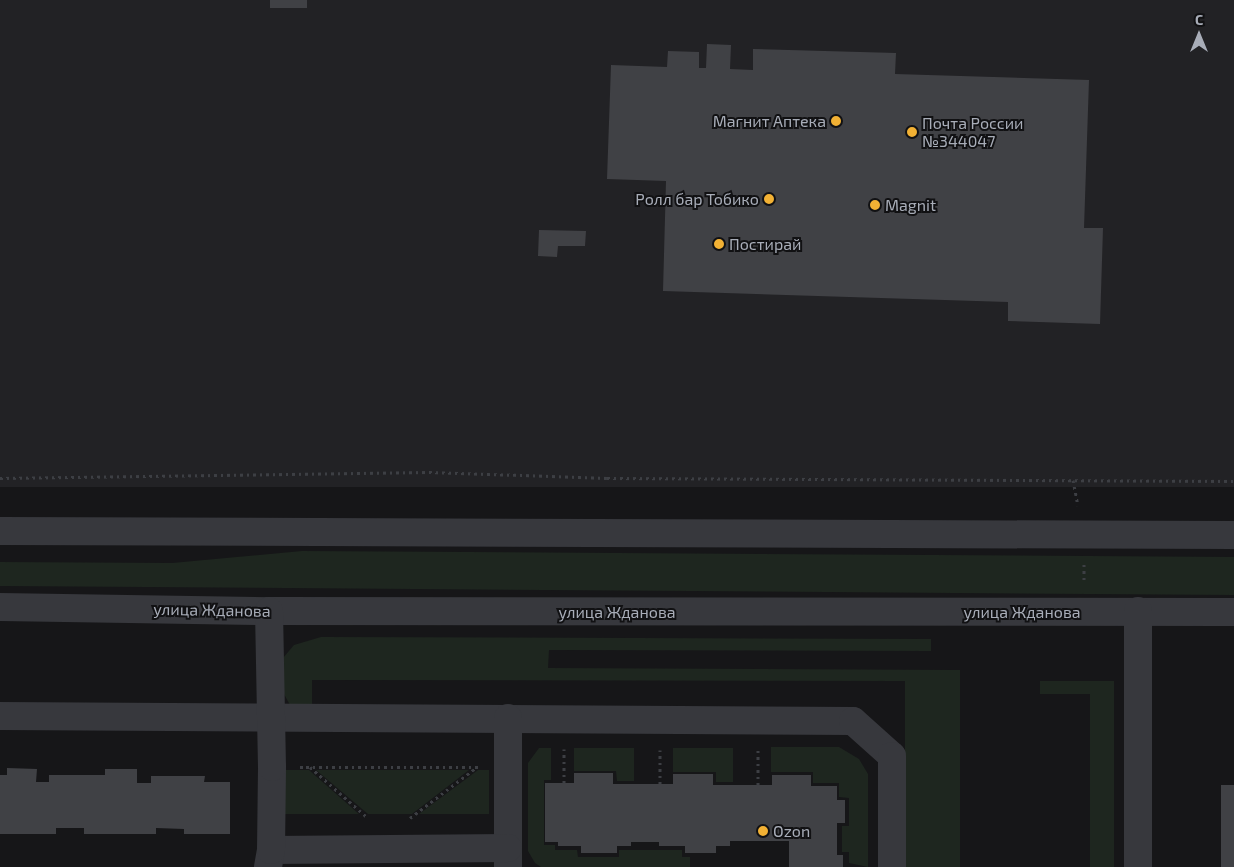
<!DOCTYPE html>
<html>
<head>
<meta charset="utf-8">
<style>
	body { margin:0 }
	#map { position:relative; width:1234px; height:867px; overflow:hidden; background:#161618; font-family:"Exo 2",sans-serif }
	div>[style] { position:absolute }
	.built>* { inset:0; background:#222225; transform-origin:0 0 }
	.green>* { inset:0; background:#1e261f }
	.building>* { inset:0; background:#404145; transform-origin:0 0 }
	.path>* { height:3px; margin-top:-1.5px; transform-origin:0; background:repeating-linear-gradient(90deg,#3d3f44 0 2.5px,transparent 0 6.5px) }
	.minor>* { height:28px; margin:-14px; padding:0 14px; transform-origin:14px; border-radius:14px; background:#37383d }
	.dots>* { width:14px; height:14px; translate:-50% -50%; box-sizing:border-box; border:2px solid #111113; border-radius:50% }
	span { translate:-50% -50%; white-space:nowrap; text-align:center; line-height:1.15; -webkit-text-stroke:4px #111113; paint-order:stroke }
	.poi-label { font-size:16px; color:#a8adb8 }
	.right { translate:-100% -50%; text-align:right }
	.left { translate:0 -50%; text-align:left }
	.street-label { font-size:16px; color:#a8adb8 }
	.north { position:absolute; left:1174px; top:10px; width:50px; height:50px; -webkit-text-stroke:4px #111113; paint-order:stroke; rotate:0deg; font-size:14px; font-weight:700; line-height:20px; text-align:center; color:#a8adb8 }
	.north::after { content:''; display:block; margin:auto; width:18px; height:22px; background:#a8adb8; clip-path:polygon(50% 0,100% 100%,50% 72%,0 100%) }
</style>
</head>
<body>
<div id="map">
	<div class="built">
		<div style="left:0;top:0;width:1234px;height:487px"></div>
	</div>
	<div class="green">
		<div style="clip-path:polygon(302px 551px,1234px 557px,1234px 595px,0 586px,0 562px,172px 563px)"></div>
		<div style="clip-path:polygon(321px 637px,931px 639px,931px 651px,549px 650px,548px 668px,960px 670px,960px 867px,905px 867px,905px 681px,312px 680px,312px 705px,290px 705px,278px 683px,283px 658px,294px 645px)"></div>
		<div style="clip-path:polygon(1040px 681px,1114px 681px,1114px 867px,1090px 867px,1090px 694px,1040px 694px)"></div>
		<div style="clip-path:polygon(771px 747px,839px 747px,859px 759px,868px 774px,868px 867px,849px 863px,849px 852px,842px 852px,842px 826px,849px 826px,849px 798px,839px 797px,839px 783px,813px 783px,813px 772px,771px 772px)"></div>
		<div style="clip-path:polygon(539px 748px,551px 748px,551px 780px,544px 780px,544px 845px,555px 845px,555px 850px,577px 850px,578px 857px,619px 857px,619px 850px,682px 850px,682px 857px,690px 857px,690px 867px,541px 867px,535px 863px,528px 851px,528px 763px)"></div>
		<div style="clip-path:polygon(574px 748px,634px 748px,634px 781px,617px 781px,616px 771px,574px 771px)"></div>
		<div style="clip-path:polygon(673px 748px,733px 748px,733px 782px,716px 782px,716px 772px,673px 772px)"></div>
		<div style="clip-path:polygon(280px 770px,309px 770px,359px 814px,280px 814px)"></div>
		<div style="clip-path:polygon(316px 770px,469px 770px,412px 814px,368px 814px)"></div>
		<div style="clip-path:polygon(478px 770px,489px 770px,489px 814px,419px 814px)"></div>
	</div>
	<div class="building">
		<div style="left:270px;top:0;width:37px;height:8px"></div>
		<div style="clip-path:polygon(707px 44px,731px 45px,730px 69px,753px 70px,753px 49px,896px 53px,895px 74px,1089px 80px,1084px 228px,1103px 228px,1100px 324px,1008px 321px,1008px 302px,663px 291px,666px 181px,607px 179px,611px 65px,667px 67px,668px 51px,699px 52px,699px 68px,706px 68px)"></div>
		<div style="clip-path:polygon(539px 230px,586px 231px,585px 246px,558px 246px,557px 257px,538px 256px)"></div>
		<div style="clip-path:polygon(7px 768px,37px 769px,36px 782px,49px 782px,49px 775px,105px 775px,105px 769px,137px 769px,137px 783px,151px 783px,151px 776px,205px 776px,204px 782px,230px 782px,230px 834px,184px 834px,184px 829px,156px 828px,156px 834px,84px 834px,84px 828px,56px 828px,56px 834px,0 834px,0 775px,7px 775px)"></div>
		<div style="clip-path:polygon(574px 773px,613px 773px,613px 784px,673px 784px,673px 774px,713px 774px,713px 785px,772px 785px,772px 775px,811px 775px,811px 786px,837px 786px,837px 800px,845px 800px,845px 823px,837px 823px,837px 855px,843px 855px,843px 867px,789px 867px,789px 841px,730px 841px,730px 846px,716px 846px,716px 853px,685px 853px,685px 846px,659px 846px,659px 842px,631px 842px,631px 846px,617px 846px,617px 853px,581px 853px,581px 846px,558px 846px,558px 842px,545px 842px,545px 783px,574px 783px)"></div>
		<div style="left:1221px;top:785px;width:13px;height:82px"></div>
	</div>
	<div class="path">
		<div style="left:0;top:478px;width:429px;rotate:-0.8deg"></div>
		<div style="left:429px;top:472px;width:178px;rotate:1.9deg"></div>
		<div style="left:607px;top:478px;width:627px;rotate:0.27deg"></div>
		<div style="left:1073px;top:480px;width:26px;rotate:79deg"></div>
		<div style="left:1084px;top:564px;width:19px;rotate:90deg"></div>
		<div style="left:300px;top:767px;width:179px"></div>
		<div style="left:310px;top:767px;width:77px;rotate:41.3deg"></div>
		<div style="left:564px;top:783px;width:34px;rotate:-90deg"></div>
		<div style="left:660px;top:784px;width:34px;rotate:-90deg"></div>
		<div style="left:758px;top:785px;width:37px;rotate:-90deg"></div>
		<div style="left:410px;top:818px;width:84px;rotate:-37.3deg"></div>
	</div>
	<div class="minor">
		<div style="left:0;top:531px;width:1234px;rotate:0.19deg"></div>
		<div style="left:0;top:607px;width:269px;rotate:0.9deg"></div>
		<div style="left:269px;top:611px;width:965px;rotate:0.06deg"></div>
		<div style="left:0;top:716px;width:853px;rotate:0.34deg"></div>
		<div style="left:853px;top:721px;width:52px;rotate:41.9deg"></div>
		<div style="left:892px;top:756px;width:111px;rotate:90deg"></div>
		<div style="left:508px;top:718px;width:148px;rotate:90deg"></div>
		<div style="left:271px;top:850px;width:237px;rotate:-0.5deg"></div>
		<div style="left:268px;top:867px;width:17px;rotate:-80deg"></div>
		<div style="left:271px;top:850px;width:83px;rotate:-89.3deg"></div>
		<div style="left:272px;top:767px;width:156px;rotate:-91.1deg"></div>
		<div style="left:1138px;top:867px;width:256px;rotate:-90deg"></div>
	</div>
	<div class="dots">
		<div style="left:836px;top:121px;background:#f2b134"></div>
		<div style="left:912px;top:132px;background:#f2b134"></div>
		<div style="left:769px;top:199px;background:#f2b134"></div>
		<div style="left:875px;top:205px;background:#f2b134"></div>
		<div style="left:719px;top:244px;background:#f2b134"></div>
		<div style="left:763px;top:831px;background:#f2b134"></div>
	</div>
	<div class="poi-label">
		<span class="right" style="left:826px;top:121px">Магнит Аптека</span>
		<span class="left" style="left:922px;top:132px">Почта России<br>№344047</span>
		<span class="right" style="left:759px;top:199px">Ролл бар Тобико</span>
		<span class="left" style="left:885px;top:205px">Magnit</span>
		<span class="left" style="left:729px;top:244px">Постирай</span>
		<span class="left" style="left:773px;top:831px">Ozon</span>
	</div>
	<div class="street-label">
		<span style="left:212px;top:610px;rotate:1deg">улица Жданова</span>
		<span style="left:617px;top:612px">улица Жданова</span>
		<span style="left:1022px;top:612px">улица Жданова</span>
	</div>
	<div class="north">С</div>
</div>
</body>
</html>
